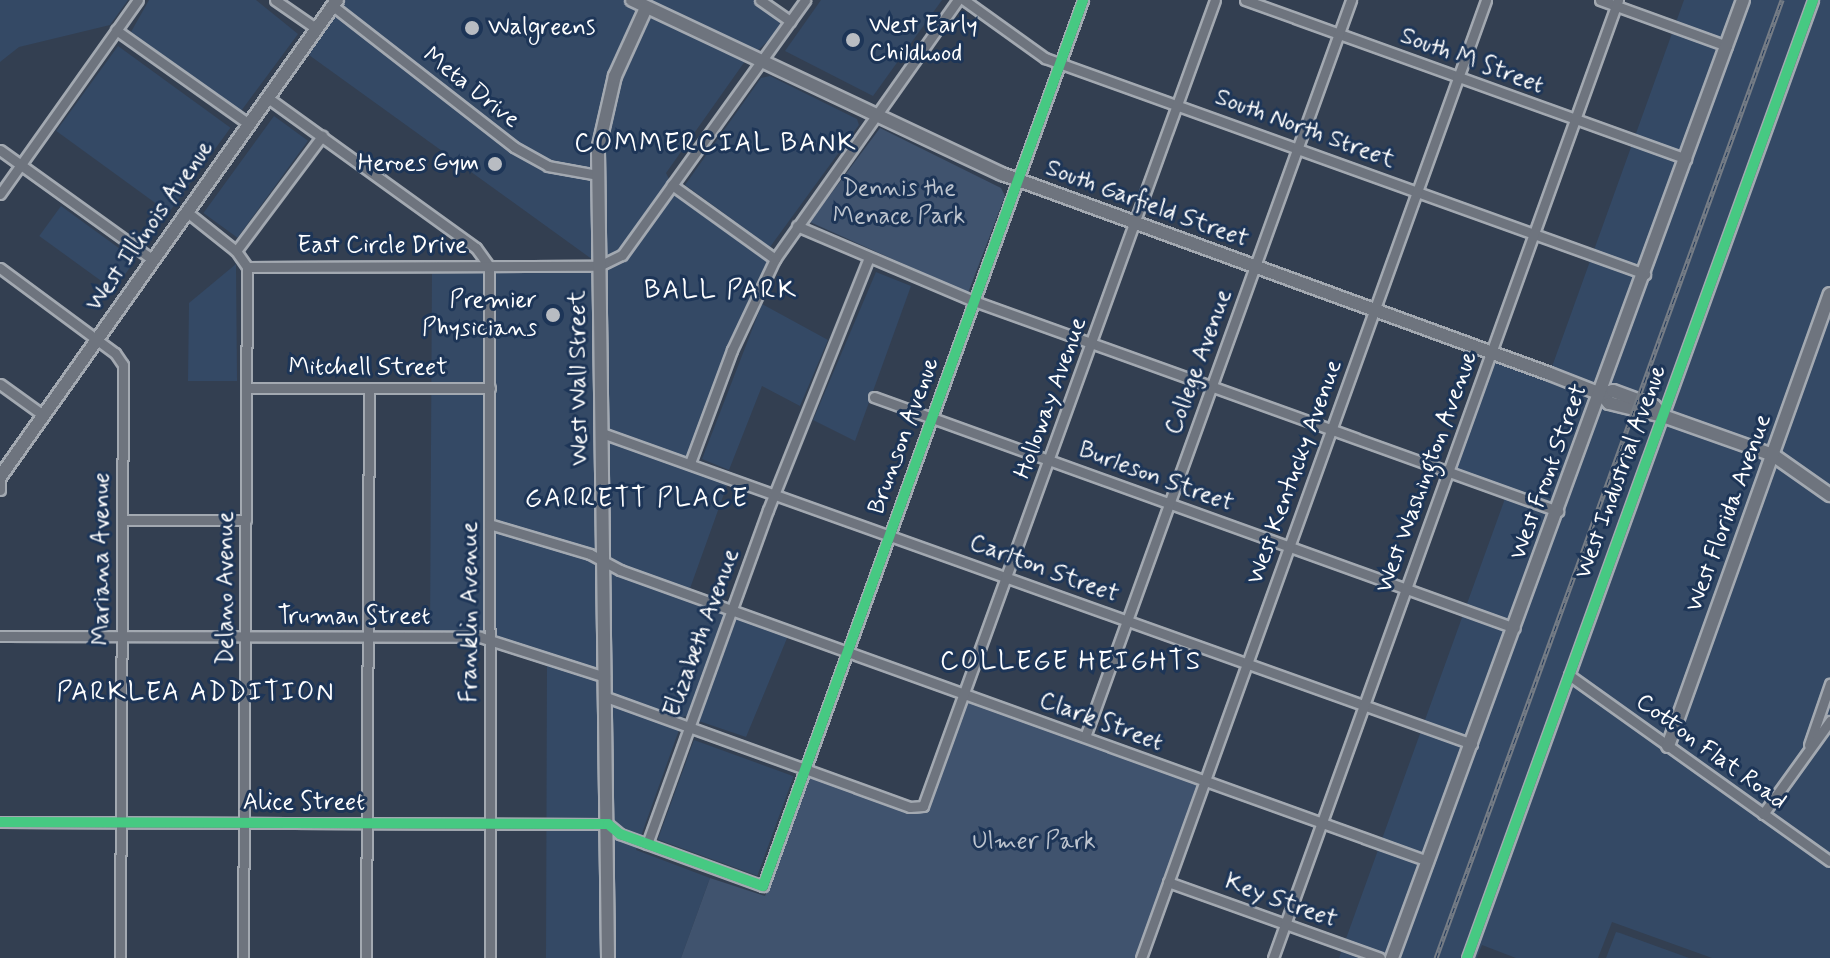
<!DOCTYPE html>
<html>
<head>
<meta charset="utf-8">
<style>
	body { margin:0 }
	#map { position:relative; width:1830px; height:958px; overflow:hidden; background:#333f51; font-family:Mynerve,sans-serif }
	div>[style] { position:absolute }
	.built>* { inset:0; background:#344965; transform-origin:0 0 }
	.green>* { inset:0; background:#40536e }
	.roads { filter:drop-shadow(2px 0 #a3a9b1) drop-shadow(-2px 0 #a3a9b1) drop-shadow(0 2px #a3a9b1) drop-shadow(0 -2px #a3a9b1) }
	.minor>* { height:9px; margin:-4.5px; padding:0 4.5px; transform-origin:4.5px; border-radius:4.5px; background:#6e747e }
	.major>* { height:12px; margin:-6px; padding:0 6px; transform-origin:6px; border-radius:6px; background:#6e747e }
	.rail>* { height:5px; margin-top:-2.5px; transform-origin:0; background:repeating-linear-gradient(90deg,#1d3557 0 6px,#767d86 0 12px); box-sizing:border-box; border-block:2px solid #767d86 }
	.cycleway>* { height:10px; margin:-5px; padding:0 5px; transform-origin:5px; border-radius:5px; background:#46c982 }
	.dots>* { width:22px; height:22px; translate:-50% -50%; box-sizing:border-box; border:4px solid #1d3557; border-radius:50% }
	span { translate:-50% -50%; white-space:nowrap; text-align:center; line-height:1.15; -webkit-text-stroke:6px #1d3557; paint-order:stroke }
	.poi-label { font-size:24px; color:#fff }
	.left { translate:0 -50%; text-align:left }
	.right { translate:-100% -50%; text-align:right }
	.street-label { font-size:24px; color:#fff }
	.park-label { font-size:24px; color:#bdc4ce }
	.neighbourhood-label { font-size:26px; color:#fff; letter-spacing:2px }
</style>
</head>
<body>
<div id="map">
	<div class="built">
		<div style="clip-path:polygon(0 0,128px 0,110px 25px,19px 47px,0 62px)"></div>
		<div style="clip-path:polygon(149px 0,256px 0,298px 34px,241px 111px,131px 32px)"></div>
		<div style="clip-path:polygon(338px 0,761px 0,790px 21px,743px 64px,666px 173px,672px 185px,774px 258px,691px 462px,730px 477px,688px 594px,790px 631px,746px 737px,684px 716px,636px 850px,710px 878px,681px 958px,546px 958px,547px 659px,491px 638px,430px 638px,432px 265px,600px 265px,302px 50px)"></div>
		<div style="clip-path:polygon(821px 0,942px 0,873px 96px,785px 51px)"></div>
		<div style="clip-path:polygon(1684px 0,1830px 0,1830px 958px,1712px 958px,1612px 922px,1598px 958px,1516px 958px,1482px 945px,1477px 958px,1339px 958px,1507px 493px,1449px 471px,1491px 354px,1549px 375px)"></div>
		<div style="left:118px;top:46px;width:139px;height:105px;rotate:36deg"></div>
		<div style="clip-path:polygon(770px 76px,857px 119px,859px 125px,770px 247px,685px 185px,761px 78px)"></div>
		<div style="left:274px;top:116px;width:42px;height:120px;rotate:36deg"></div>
		<div style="left:61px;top:206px;width:92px;height:37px;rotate:36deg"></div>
		<div style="clip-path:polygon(236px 264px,237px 381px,188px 381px,189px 303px)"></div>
		<div style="clip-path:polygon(876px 272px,911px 286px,855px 441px,813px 420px)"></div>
		<div style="clip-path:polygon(762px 304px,828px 340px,800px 406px,762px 386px,729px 470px,702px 459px)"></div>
		<div style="left:694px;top:740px;width:106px;height:106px;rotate:20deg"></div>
		<div style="clip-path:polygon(1616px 932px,1620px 933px,1689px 958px,1606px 958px)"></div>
	</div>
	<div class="green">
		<div style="clip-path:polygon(880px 128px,1001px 188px,1005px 196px,968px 293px,810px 222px)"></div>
		<div style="clip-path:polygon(966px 696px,1202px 781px,1138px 958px,681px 958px,710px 878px,765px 896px,808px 771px,920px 809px)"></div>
	</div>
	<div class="roads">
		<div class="minor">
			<div style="left:275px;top:0;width:51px;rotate:34.6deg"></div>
			<div style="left:760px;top:0;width:37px;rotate:35deg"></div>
			<div style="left:964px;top:0;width:100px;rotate:35.6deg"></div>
			<div style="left:1045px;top:58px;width:638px;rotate:19.8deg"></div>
			<div style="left:1245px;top:0;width:469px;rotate:19.8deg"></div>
			<div style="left:1600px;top:0;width:135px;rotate:19.9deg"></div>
			<div style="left:333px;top:6px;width:229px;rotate:37.9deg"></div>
			<div style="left:514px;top:147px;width:39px;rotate:29deg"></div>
			<div style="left:548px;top:166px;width:51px;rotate:10.2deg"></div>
			<div style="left:116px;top:30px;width:163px;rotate:35.3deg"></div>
			<div style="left:268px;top:98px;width:256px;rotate:35.8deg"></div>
			<div style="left:476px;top:248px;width:22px;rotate:54deg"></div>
			<div style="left:489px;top:266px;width:692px;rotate:89.92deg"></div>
			<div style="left:0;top:150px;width:188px;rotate:35.7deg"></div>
			<div style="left:672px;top:185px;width:127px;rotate:35.7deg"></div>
			<div style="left:0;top:194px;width:238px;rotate:-54.6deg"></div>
			<div style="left:187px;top:212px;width:63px;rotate:38.5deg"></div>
			<div style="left:236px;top:251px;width:19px;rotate:55deg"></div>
			<div style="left:247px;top:267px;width:352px;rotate:-0.2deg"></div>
			<div style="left:599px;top:266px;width:25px;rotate:-26deg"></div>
			<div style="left:622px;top:255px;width:314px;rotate:-54.3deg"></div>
			<div style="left:797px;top:226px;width:192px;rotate:23deg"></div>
			<div style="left:974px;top:301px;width:621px;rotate:19.78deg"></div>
			<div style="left:236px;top:251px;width:144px;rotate:-53.2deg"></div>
			<div style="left:0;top:268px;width:143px;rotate:36.5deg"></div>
			<div style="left:115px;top:353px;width:14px;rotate:56deg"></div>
			<div style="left:123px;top:365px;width:593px;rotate:90.29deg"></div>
			<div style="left:0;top:384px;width:53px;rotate:35.8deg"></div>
			<div style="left:246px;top:388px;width:244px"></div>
			<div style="left:874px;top:397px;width:681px;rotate:19.82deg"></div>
			<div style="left:602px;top:433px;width:924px;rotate:19.67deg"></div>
			<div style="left:690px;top:463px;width:121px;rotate:-69.6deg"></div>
			<div style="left:732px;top:350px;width:101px;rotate:-64.7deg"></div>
			<div style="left:775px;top:259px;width:317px;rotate:-54.8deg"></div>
			<div style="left:0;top:490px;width:13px;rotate:-90deg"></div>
			<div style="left:123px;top:520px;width:123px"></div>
			<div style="left:489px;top:524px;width:105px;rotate:16.5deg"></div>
			<div style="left:590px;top:554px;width:34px;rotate:28deg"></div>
			<div style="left:620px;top:570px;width:859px;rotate:19.81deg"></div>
			<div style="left:0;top:636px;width:480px;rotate:0.1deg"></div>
			<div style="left:480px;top:637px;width:131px;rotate:17.7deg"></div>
			<div style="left:1569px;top:675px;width:320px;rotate:35.5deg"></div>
			<div style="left:606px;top:697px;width:323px;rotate:19.9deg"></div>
			<div style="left:910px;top:807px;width:13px;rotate:-4deg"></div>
			<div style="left:923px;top:806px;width:857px;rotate:-70.09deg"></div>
			<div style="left:1085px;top:737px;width:784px;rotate:-70.15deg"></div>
			<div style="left:1809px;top:745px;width:65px;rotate:-71deg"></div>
			<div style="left:1763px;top:814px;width:115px;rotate:-54.2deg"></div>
			<div style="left:0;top:822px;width:608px;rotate:0.19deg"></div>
			<div style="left:608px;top:824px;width:16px;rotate:40deg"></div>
			<div style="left:620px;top:834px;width:152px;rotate:20deg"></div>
			<div style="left:763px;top:886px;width:942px;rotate:-70.14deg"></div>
			<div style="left:647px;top:844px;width:355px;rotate:-70.1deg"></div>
			<div style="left:768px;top:510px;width:271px;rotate:-68.2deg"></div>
			<div style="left:1168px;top:882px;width:225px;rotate:19.7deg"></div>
			<div style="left:243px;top:958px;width:691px;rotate:-89.67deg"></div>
			<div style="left:366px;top:958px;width:570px;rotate:-89.7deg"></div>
			<div style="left:1141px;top:958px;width:1018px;rotate:-70.19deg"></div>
			<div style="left:1273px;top:958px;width:1018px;rotate:-70.19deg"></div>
			<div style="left:1467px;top:958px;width:1019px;rotate:-70.14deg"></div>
		</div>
		<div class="major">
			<div style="left:632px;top:0;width:409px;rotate:25.2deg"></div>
			<div style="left:1002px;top:174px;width:583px;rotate:20.05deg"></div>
			<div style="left:1550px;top:374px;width:55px;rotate:21.4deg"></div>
			<div style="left:1601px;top:394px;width:12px;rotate:48deg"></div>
			<div style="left:1609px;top:403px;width:56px;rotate:13.5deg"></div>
			<div style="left:1663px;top:416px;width:117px;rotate:19.5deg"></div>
			<div style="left:1773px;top:455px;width:70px;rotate:35.1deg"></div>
			<div style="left:1601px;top:394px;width:12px;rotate:-14deg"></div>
			<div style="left:1613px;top:391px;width:44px;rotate:20.1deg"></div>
			<div style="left:1654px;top:406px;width:13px;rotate:48deg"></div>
			<div style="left:0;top:477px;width:584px;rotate:-54.76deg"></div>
			<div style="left:1668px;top:746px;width:480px;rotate:-70.3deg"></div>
			<div style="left:608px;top:958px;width:808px;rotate:-90.71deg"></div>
			<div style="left:598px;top:150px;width:76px;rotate:-77.1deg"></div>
			<div style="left:615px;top:76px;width:75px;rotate:-65.5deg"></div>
			<div style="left:1392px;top:958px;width:1020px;rotate:-69.88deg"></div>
		</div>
	</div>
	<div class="rail">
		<div style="left:1436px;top:958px;width:1019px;rotate:-70.14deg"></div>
	</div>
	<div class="cycleway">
		<div style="left:0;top:822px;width:608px;rotate:0.19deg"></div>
		<div style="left:608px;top:824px;width:16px;rotate:40deg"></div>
		<div style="left:620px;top:834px;width:152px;rotate:20deg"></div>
		<div style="left:763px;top:886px;width:942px;rotate:-70.14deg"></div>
		<div style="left:1467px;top:958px;width:1019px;rotate:-70.14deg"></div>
	</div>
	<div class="dots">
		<div style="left:472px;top:28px;background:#b8bcc2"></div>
		<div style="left:853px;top:40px;background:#b8bcc2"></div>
		<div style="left:495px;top:164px;background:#b8bcc2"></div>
		<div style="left:553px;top:315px;background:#b8bcc2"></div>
	</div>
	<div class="poi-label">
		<span class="left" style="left:869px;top:40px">West Early<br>Childhood</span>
		<span class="left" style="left:488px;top:28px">Walgreens</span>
		<span class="right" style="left:479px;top:164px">Heroes Gym</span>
		<span class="right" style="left:537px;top:315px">Premier<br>Physicians</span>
	</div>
	<div class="street-label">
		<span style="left:1472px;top:61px;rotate:20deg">South M Street</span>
		<span style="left:471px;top:88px;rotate:38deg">Meta Drive</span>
		<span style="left:1305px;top:129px;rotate:20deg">South North Street</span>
		<span style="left:1147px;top:204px;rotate:20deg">South Garfield Street</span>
		<span style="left:150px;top:226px;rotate:-55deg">West Illinois Avenue</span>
		<span style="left:382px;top:246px">East Circle Drive</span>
		<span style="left:1199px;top:362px;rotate:-70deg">College Avenue</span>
		<span style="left:368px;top:368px">Mitchell Street</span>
		<span style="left:579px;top:378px;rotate:-91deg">West Wall Street</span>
		<span style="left:1051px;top:398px;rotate:-70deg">Holloway Avenue</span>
		<span style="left:904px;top:436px;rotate:-70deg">Brunson Avenue</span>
		<span style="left:1295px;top:472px;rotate:-70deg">West Kentucky Avenue</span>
		<span style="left:1427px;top:472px;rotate:-70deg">West Washington Avenue</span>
		<span style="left:1549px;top:472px;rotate:-70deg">West Front Street</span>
		<span style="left:1621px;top:472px;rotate:-70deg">West Industrial Avenue</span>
		<span style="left:1156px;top:477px;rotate:20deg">Burleson Street</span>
		<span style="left:1729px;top:513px;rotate:-70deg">West Florida Avenue</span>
		<span style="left:102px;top:559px;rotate:-90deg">Mariana Avenue</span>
		<span style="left:1044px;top:569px;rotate:20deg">Carlton Street</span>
		<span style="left:226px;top:588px;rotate:-90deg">Delano Avenue</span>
		<span style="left:470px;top:612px;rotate:-90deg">Franklin Avenue</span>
		<span style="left:354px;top:617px">Truman Street</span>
		<span style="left:702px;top:633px;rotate:-70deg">Elizabeth Avenue</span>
		<span style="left:1101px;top:722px;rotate:20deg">Clark Street</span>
		<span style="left:1711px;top:752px;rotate:36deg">Cotton Flat Road</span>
		<span style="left:304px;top:803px">Alice Street</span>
		<span style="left:1281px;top:901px;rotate:20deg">Key Street</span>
	</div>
	<div class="park-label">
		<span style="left:899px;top:203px">Dennis the<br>Menace Park</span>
		<span style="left:1034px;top:842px">Ulmer Park</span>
	</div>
	<div class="neighbourhood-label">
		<span style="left:716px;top:145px">COMMERCIAL BANK</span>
		<span style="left:721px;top:292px">BALL PARK</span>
		<span style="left:637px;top:500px">GARRETT PLACE</span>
		<span style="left:1071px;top:663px">COLLEGE HEIGHTS</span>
		<span style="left:196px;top:694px">PARKLEA ADDITION</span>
	</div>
</div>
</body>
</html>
